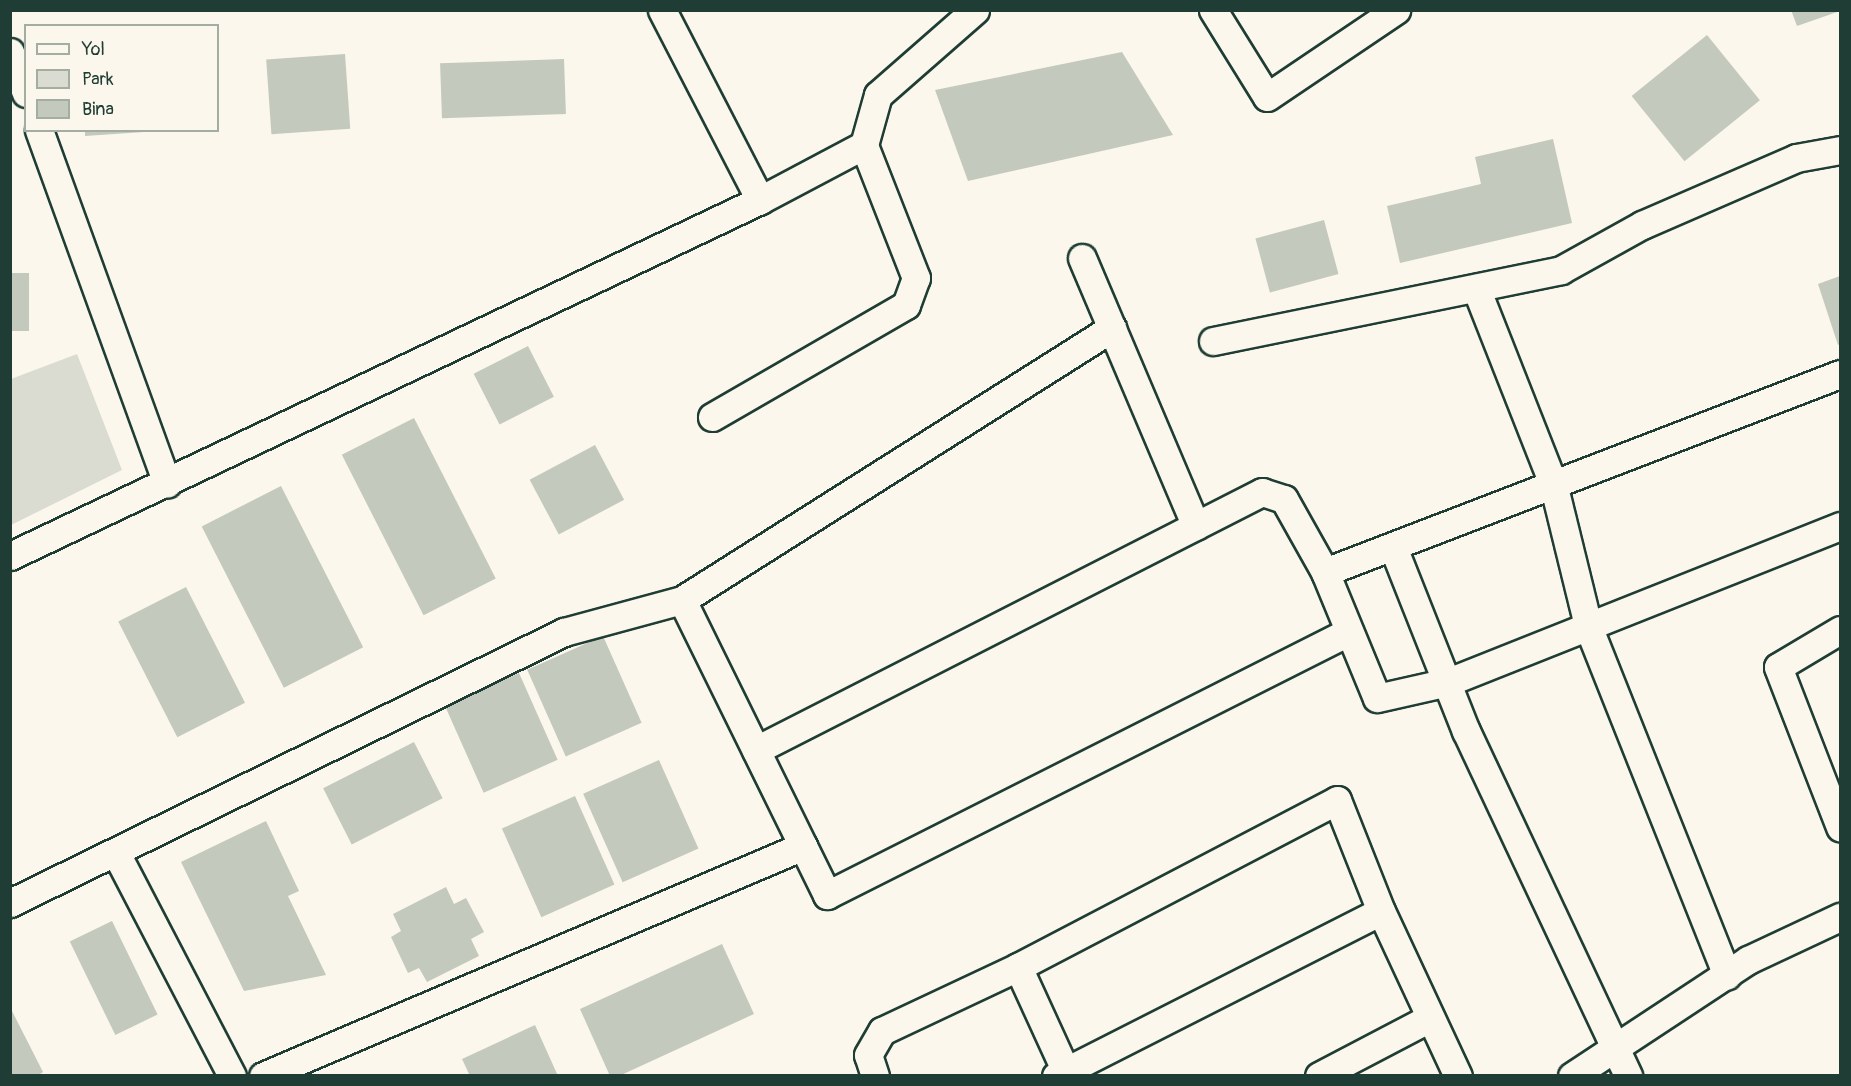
<!DOCTYPE html>
<html>
<head>
<meta charset="utf-8">
<style>
	body { margin:0 }
	#map { position:relative; width:1851px; height:1086px; overflow:hidden; background:#fbf7ec; font-family:Pangolin,sans-serif }
	div>[style] { position:absolute }
	.green>* { inset:0; background:#dbdcd1 }
	.building>* { inset:0; background:#c4c9be; transform-origin:0 0 }
	.roads { filter:drop-shadow(2px 0 #1f3d34) drop-shadow(-2px 0 #1f3d34) drop-shadow(0 2px #1f3d34) drop-shadow(0 -2px #1f3d34) }
	.minor>* { height:27px; margin:-13.5px; padding:0 13.5px; transform-origin:13.5px; border-radius:13.5px; background:#fbf7ec }
	span { translate:-50% -50%; white-space:nowrap; text-align:center; line-height:1.15; -webkit-text-stroke:5px #fbf7ec; paint-order:stroke }
	.frame { position:absolute; inset:0; border:12px solid #1f3d34; pointer-events:none }
	.legend { position:absolute; left:24px; top:24px; width:195px; height:108px; box-sizing:border-box; background:#fbf7ec; border:2px solid #a3ada2; margin:0; padding:8px 10px; list-style:none; font-size:18px; color:#1f3d34 }
	.legend li { display:flex; align-items:center; gap:12px; height:30px }
	.legend b { width:30px; border:2px solid #a3ada2 }
</style>
</head>
<body>
<div id="map">
	<div class="green">
		<div style="clip-path:polygon(77px 354px,122px 470px,11px 525px,11px 379px)"></div>
	</div>
	<div class="building">
		<div style="clip-path:polygon(1791px 10px,1840px 10px,1840px 11px,1797px 26px)"></div>
		<div style="left:1707px;top:35px;width:84px;height:97px;rotate:51deg"></div>
		<div style="clip-path:polygon(1122px 52px,1173px 135px,968px 181px,935px 90px)"></div>
		<div style="left:345px;top:54px;width:75px;height:79px;rotate:86deg"></div>
		<div style="left:564px;top:59px;width:55px;height:124px;rotate:88deg"></div>
		<div style="clip-path:polygon(85px 130px,144px 130px,144px 132px,85px 136px)"></div>
		<div style="clip-path:polygon(1553px 139px,1572px 223px,1400px 263px,1387px 206px,1481px 184px,1475px 157px)"></div>
		<div style="left:1324px;top:220px;width:56px;height:71px;rotate:75deg"></div>
		<div style="left:10px;top:273px;width:19px;height:58px"></div>
		<div style="clip-path:polygon(1840px 276px,1840px 344px,1838px 345px,1818px 284px)"></div>
		<div style="left:528px;top:346px;width:57px;height:61px;rotate:63deg"></div>
		<div style="left:414px;top:418px;width:180px;height:81px;rotate:63deg"></div>
		<div style="left:595px;top:445px;width:62px;height:74px;rotate:62deg"></div>
		<div style="left:281px;top:486px;width:181px;height:89px;rotate:63deg"></div>
		<div style="left:186px;top:587px;width:130px;height:76px;rotate:63deg"></div>
		<div style="left:603px;top:636px;width:95px;height:83px;rotate:66deg"></div>
		<div style="left:519px;top:673px;width:95px;height:81px;rotate:66deg"></div>
		<div style="left:414px;top:742px;width:63px;height:102px;rotate:63deg"></div>
		<div style="left:659px;top:760px;width:97px;height:83px;rotate:66deg"></div>
		<div style="left:575px;top:796px;width:97px;height:80px;rotate:66deg"></div>
		<div style="clip-path:polygon(266px 821px,299px 891px,288px 896px,326px 975px,244px 991px,181px 862px)"></div>
		<div style="clip-path:polygon(446px 887px,454px 904px,466px 898px,484px 932px,471px 939px,479px 956px,427px 982px,419px 968px,408px 973px,391px 937px,401px 931px,393px 914px)"></div>
		<div style="left:112px;top:921px;width:104px;height:47px;rotate:64deg"></div>
		<div style="clip-path:polygon(722px 944px,754px 1014px,619px 1076px,610px 1076px,580px 1009px)"></div>
		<div style="clip-path:polygon(10px 1007px,43px 1072px,37px 1076px,10px 1076px)"></div>
		<div style="clip-path:polygon(535px 1025px,558px 1076px,470px 1076px,462px 1059px)"></div>
	</div>
	<div class="roads">
		<div class="minor">
			<div style="left:662px;top:10px;width:214px;rotate:62.7deg"></div>
			<div style="left:1213px;top:10px;width:102px;rotate:58.2deg"></div>
			<div style="left:1267px;top:97px;width:156px;rotate:-34deg"></div>
			<div style="left:10px;top:52px;width:44px;rotate:68.7deg"></div>
			<div style="left:39px;top:130px;width:376px;rotate:70.1deg"></div>
			<div style="left:1082px;top:258px;width:291px;rotate:67deg"></div>
			<div style="left:1476px;top:288px;width:210px;rotate:68.5deg"></div>
			<div style="left:1553px;top:483px;width:147px;rotate:76.2deg"></div>
			<div style="left:1588px;top:626px;width:376px;rotate:68.3deg"></div>
			<div style="left:1213px;top:341px;width:355px;rotate:-11.5deg"></div>
			<div style="left:1561px;top:270px;width:93px;rotate:-29.1deg"></div>
			<div style="left:1642px;top:225px;width:168px;rotate:-23.5deg"></div>
			<div style="left:1796px;top:158px;width:45px;rotate:-10.3deg"></div>
			<div style="left:712px;top:417px;width:224px;rotate:-30deg"></div>
			<div style="left:906px;top:305px;width:29px;rotate:-70deg"></div>
			<div style="left:916px;top:278px;width:143px;rotate:-111.4deg"></div>
			<div style="left:864px;top:145px;width:52px;rotate:-74.4deg"></div>
			<div style="left:878px;top:95px;width:129px;rotate:-41.2deg"></div>
			<div style="left:1393px;top:547px;width:198px;rotate:68.4deg"></div>
			<div style="left:1466px;top:731px;width:381px;rotate:64.8deg"></div>
			<div style="left:10px;top:556px;width:830px;rotate:-25.39deg"></div>
			<div style="left:760px;top:200px;width:118px;rotate:-27.9deg"></div>
			<div style="left:1325px;top:572px;width:552px;rotate:-21.03deg"></div>
			<div style="left:682px;top:600px;width:329px;rotate:63.8deg"></div>
			<div style="left:827px;top:895px;width:584px;rotate:-26.78deg"></div>
			<div style="left:1840px;top:630px;width:72px;rotate:149.2deg"></div>
			<div style="left:1778px;top:667px;width:172px;rotate:68.8deg"></div>
			<div style="left:756px;top:750px;width:568px;rotate:-27.02deg"></div>
			<div style="left:1262px;top:492px;width:23px;rotate:18deg"></div>
			<div style="left:1284px;top:499px;width:84px;rotate:60.7deg"></div>
			<div style="left:1325px;top:572px;width:136px;rotate:67.6deg"></div>
			<div style="left:1377px;top:698px;width:73px;rotate:-12.7deg"></div>
			<div style="left:1448px;top:682px;width:422px;rotate:-21.7deg"></div>
			<div style="left:116px;top:853px;width:251px;rotate:62.5deg"></div>
			<div style="left:10px;top:903px;width:617px;rotate:-26.07deg"></div>
			<div style="left:564px;top:632px;width:122px;rotate:-15.2deg"></div>
			<div style="left:682px;top:600px;width:509px;rotate:-32.32deg"></div>
			<div style="left:1018px;top:967px;width:120px;rotate:65.4deg"></div>
			<div style="left:263px;top:1076px;width:587px;rotate:-23.07deg"></div>
			<div style="left:875px;top:1076px;width:22px;rotate:-108deg"></div>
			<div style="left:868px;top:1055px;width:28px;rotate:-60deg"></div>
			<div style="left:882px;top:1031px;width:150px;rotate:-25.2deg"></div>
			<div style="left:1018px;top:967px;width:360px;rotate:-27.6deg"></div>
			<div style="left:1337px;top:800px;width:119px;rotate:68.4deg"></div>
			<div style="left:1056px;top:1076px;width:364px;rotate:-26.9deg"></div>
			<div style="left:1381px;top:911px;width:182px;rotate:65deg"></div>
			<div style="left:1319px;top:1076px;width:125px;rotate:-27.6deg"></div>
			<div style="left:1572px;top:1076px;width:211px;rotate:-33.4deg"></div>
			<div style="left:1748px;top:960px;width:102px;rotate:-25.1deg"></div>
		</div>
	</div>
	<div class="frame"></div>
	<ul class="legend">
	<li><b style="height:8px;background:#fbf7ec"></b>Yol</li>
	<li><b style="height:16px;background:#dbdcd1"></b>Park</li>
	<li><b style="height:16px;background:#c4c9be"></b>Bina</li>
	</ul>
</div>
</body>
</html>
